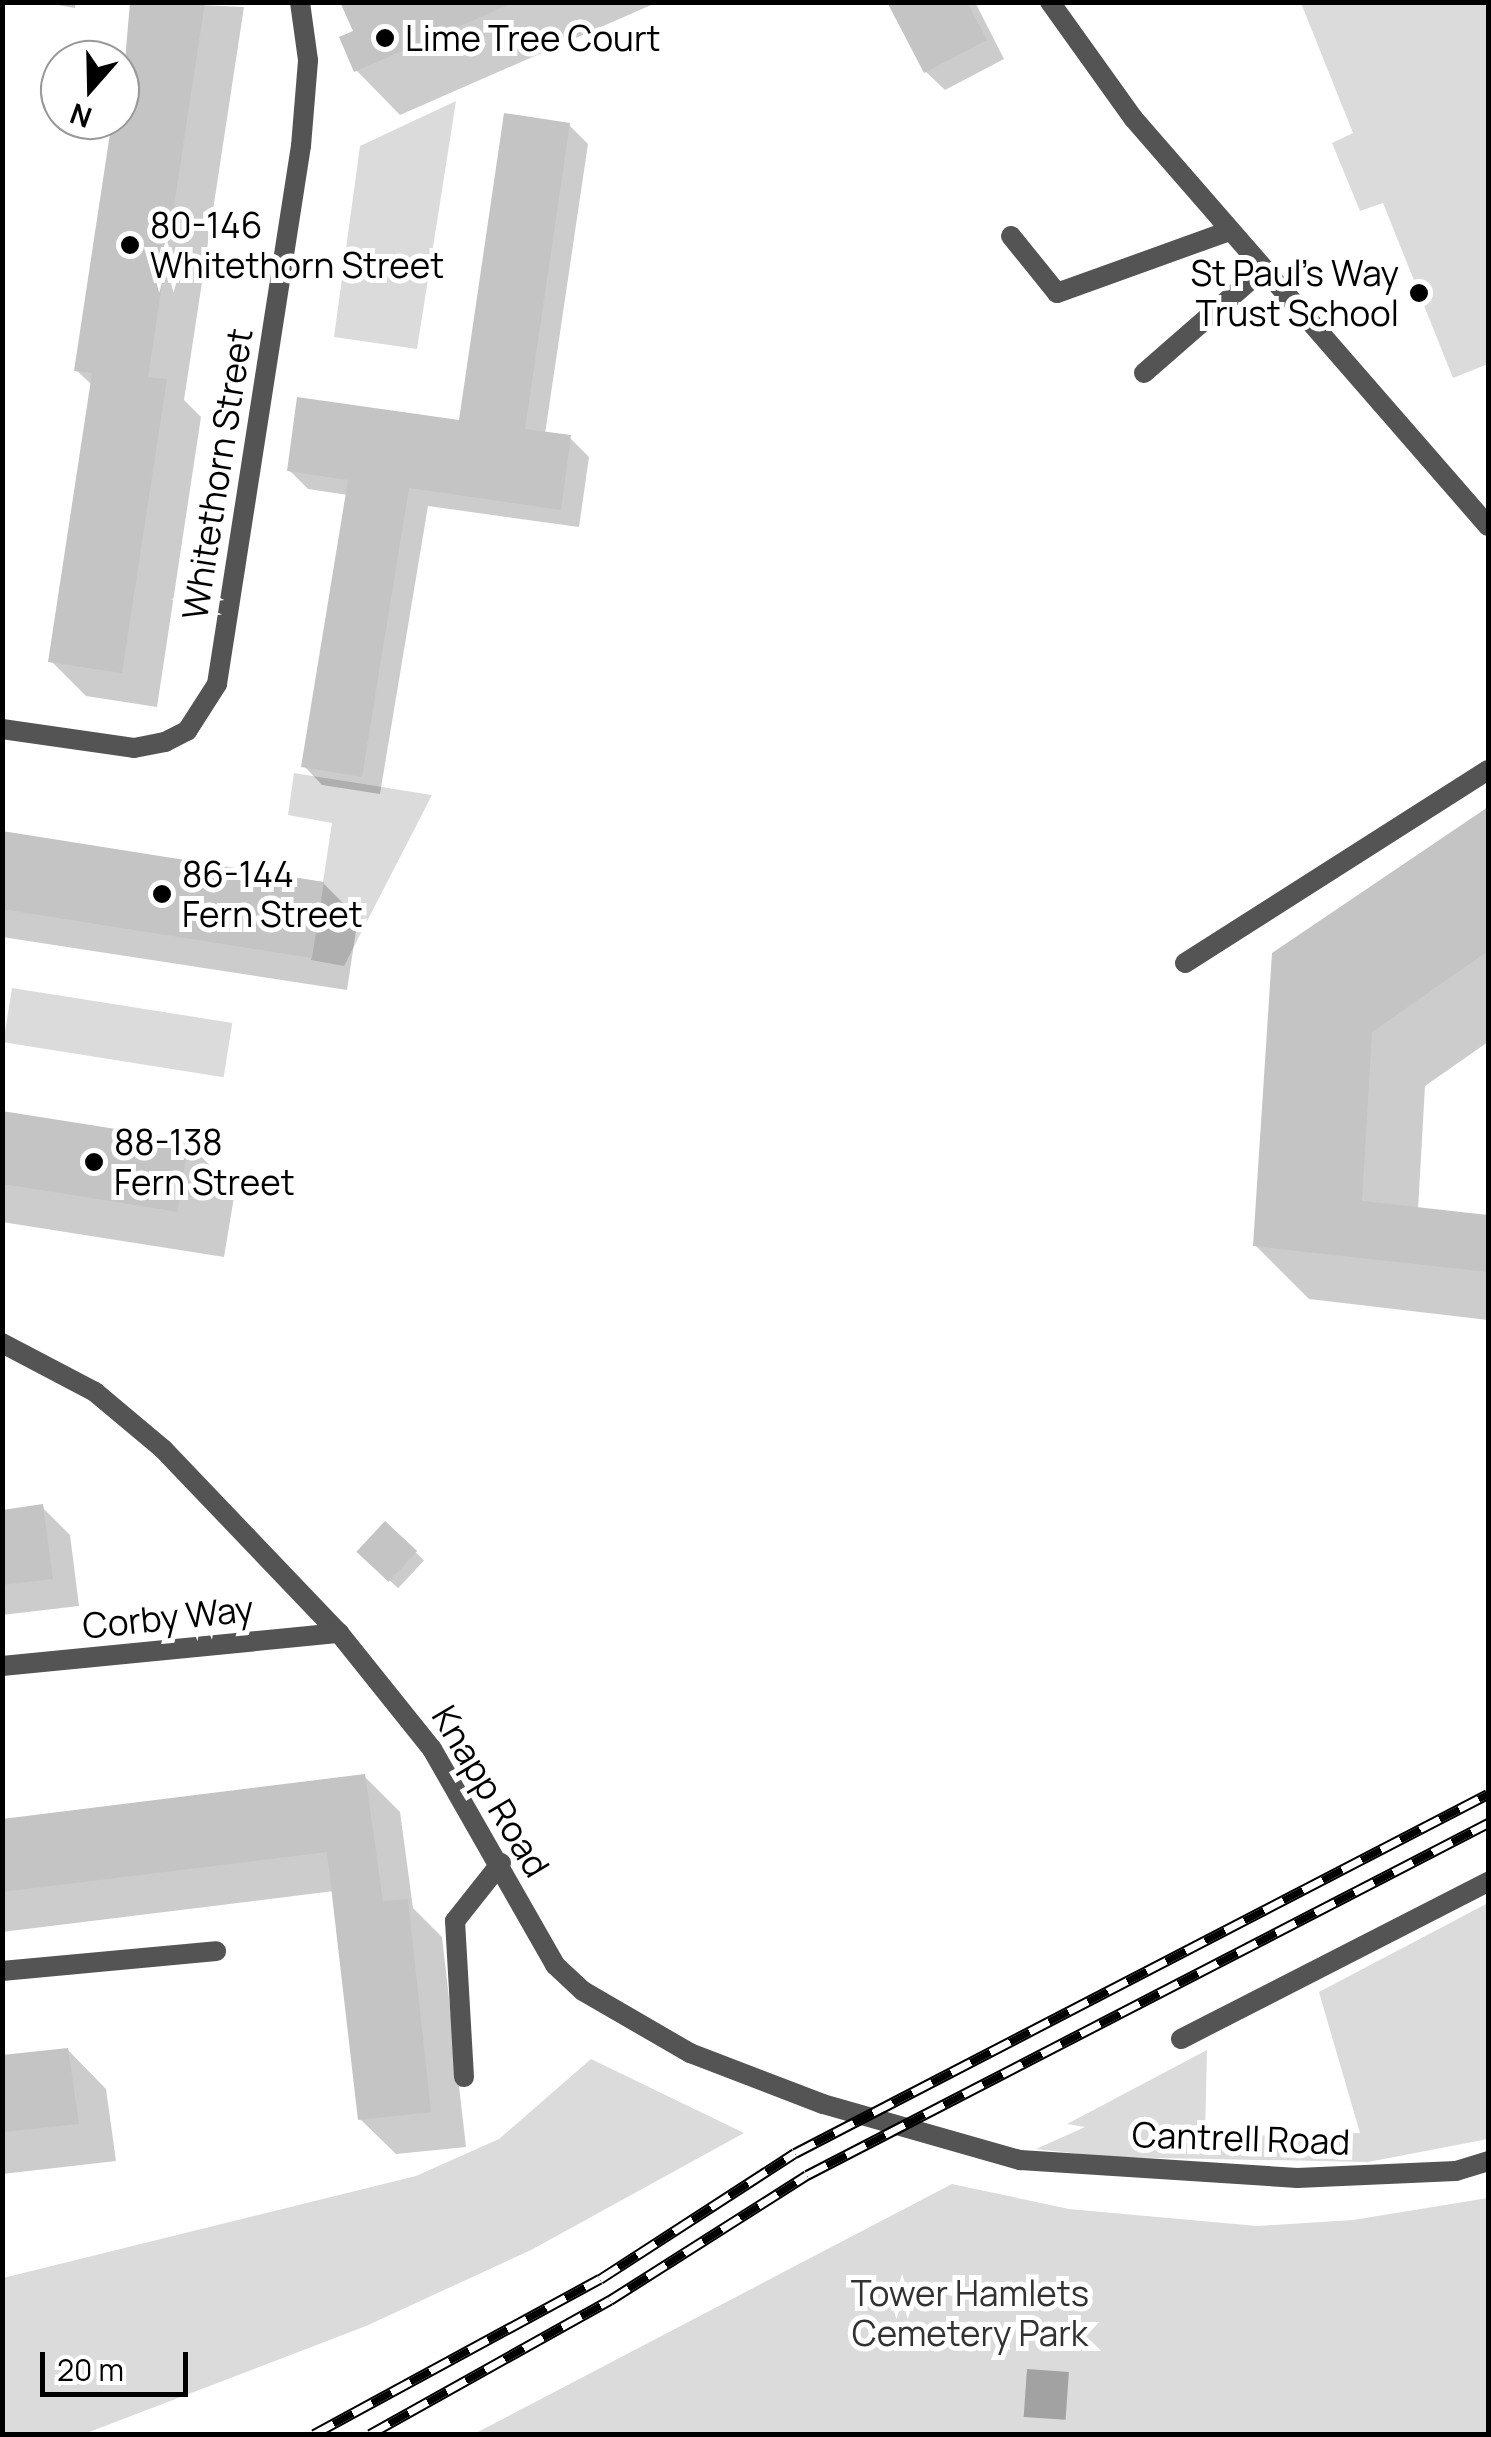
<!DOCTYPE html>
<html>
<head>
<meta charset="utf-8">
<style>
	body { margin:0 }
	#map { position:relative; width:1491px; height:2437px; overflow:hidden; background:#fff; font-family:Manrope,sans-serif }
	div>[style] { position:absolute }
	.green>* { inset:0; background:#dbdbdb; transform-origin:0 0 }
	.water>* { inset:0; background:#a2a2a2; transform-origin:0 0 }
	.shadow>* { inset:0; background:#0003; transform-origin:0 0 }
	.building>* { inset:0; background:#c4c4c4; transform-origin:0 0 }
	.service>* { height:20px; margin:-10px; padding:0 10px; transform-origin:10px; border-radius:10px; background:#545454 }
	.pedestrian>* { height:20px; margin:-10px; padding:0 10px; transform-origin:10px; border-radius:10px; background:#545454 }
	.minor>* { height:20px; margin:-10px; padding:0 10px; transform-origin:10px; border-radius:10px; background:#545454 }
	.tertiary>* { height:20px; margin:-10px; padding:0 10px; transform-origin:10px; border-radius:10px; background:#545454 }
	.rail>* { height:11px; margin-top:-5.5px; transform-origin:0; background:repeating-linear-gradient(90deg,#fff 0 22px,#000 0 44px); box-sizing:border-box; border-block:2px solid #000 }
	.dots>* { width:28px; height:28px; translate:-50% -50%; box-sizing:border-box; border:5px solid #fff; border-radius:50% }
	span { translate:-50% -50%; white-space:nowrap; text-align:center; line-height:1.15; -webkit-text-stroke:10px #fff; paint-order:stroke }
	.poi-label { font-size:35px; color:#000 }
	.left { translate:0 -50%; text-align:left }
	.right { translate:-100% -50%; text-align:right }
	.street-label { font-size:35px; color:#000 }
	.park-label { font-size:35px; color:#323232 }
	.frame { position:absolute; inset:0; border:5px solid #000; pointer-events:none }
	.north { position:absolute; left:40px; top:40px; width:100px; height:100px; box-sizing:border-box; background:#fff; border:2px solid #999; border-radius:50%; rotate:200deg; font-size:28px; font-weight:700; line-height:40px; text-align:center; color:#000 }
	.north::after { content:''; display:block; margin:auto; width:35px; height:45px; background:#000; clip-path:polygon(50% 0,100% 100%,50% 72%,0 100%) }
	.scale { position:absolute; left:40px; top:2352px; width:148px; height:45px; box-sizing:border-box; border:5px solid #000; border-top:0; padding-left:12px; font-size:30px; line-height:35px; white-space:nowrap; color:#000; -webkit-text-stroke:8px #fff; paint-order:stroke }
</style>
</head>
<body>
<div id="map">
	<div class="green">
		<div style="clip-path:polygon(1301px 3px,1488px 3px,1488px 364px,1453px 378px,1383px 203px,1360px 211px,1332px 143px,1353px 133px)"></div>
		<div style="clip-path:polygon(456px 101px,417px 349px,334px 337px,360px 146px)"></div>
		<div style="clip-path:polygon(294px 773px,432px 795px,344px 966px,311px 960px,332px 823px,288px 815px)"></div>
		<div style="left:12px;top:988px;width:223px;height:55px;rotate:9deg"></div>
		<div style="clip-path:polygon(1488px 1903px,1488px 2139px,1368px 2162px,1108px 2157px,1036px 2149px,1085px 2127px,1067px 2124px,1207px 2050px,1205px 2137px,1360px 2133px,1319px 1992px)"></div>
		<div style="clip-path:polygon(591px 2059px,744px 2133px,531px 2250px,366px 2326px,84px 2434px,3px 2434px,3px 2278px,416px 2176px,499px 2139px)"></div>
		<div style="clip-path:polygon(952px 2184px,1069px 2209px,1257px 2226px,1353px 2220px,1488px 2198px,1488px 2434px,474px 2434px)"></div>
	</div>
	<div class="water">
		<div style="left:1027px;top:2369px;width:42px;height:48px;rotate:4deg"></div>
	</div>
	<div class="shadow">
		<div style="clip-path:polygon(41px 2px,76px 2px,75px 8px)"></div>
		<div style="clip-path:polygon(133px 2px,244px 7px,184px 400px,201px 417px,157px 707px,86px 696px,51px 661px,93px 386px,76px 370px,115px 120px,120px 120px)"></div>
		<div style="clip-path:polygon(343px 2px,658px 2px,400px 115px,357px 71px,356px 33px)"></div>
		<div style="clip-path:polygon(890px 2px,975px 2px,1004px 59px,945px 90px,926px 72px)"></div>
		<div style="clip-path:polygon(569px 125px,588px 144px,545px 434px,570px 438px,589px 457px,579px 527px,428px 506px,380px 794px,322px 785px,304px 766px,348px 495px,308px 489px,289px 470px,461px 423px)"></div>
		<div style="clip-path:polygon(1480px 815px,1488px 823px,1488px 1042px,1425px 1086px,1418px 1210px,1488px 1218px,1488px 1320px,1309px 1299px,1255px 1245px)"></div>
		<div style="clip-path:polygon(2px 833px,322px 882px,358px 918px,347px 990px,2px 937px)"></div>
		<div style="clip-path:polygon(2px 1113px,188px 1143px,235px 1191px,224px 1257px,2px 1222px)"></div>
		<div style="clip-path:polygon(42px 1507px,70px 1535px,79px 1606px,2px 1615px,2px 1512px)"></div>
		<div style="left:386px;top:1525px;width:52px;height:38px;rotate:43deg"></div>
		<div style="clip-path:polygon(364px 1776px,400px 1812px,413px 1908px,442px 1937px,466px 2147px,396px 2154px,360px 2119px,334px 1891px,2px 1932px,2px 1822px)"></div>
		<div style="clip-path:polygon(68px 2050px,106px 2089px,116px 2161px,2px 2174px,2px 2058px)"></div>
	</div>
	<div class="building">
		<div style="clip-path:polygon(130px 2px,205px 2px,148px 377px,167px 379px,122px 673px,48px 662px,92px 373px,74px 371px,112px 120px,120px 120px)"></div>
		<div style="clip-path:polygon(340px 2px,515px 2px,354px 72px,339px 37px,353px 31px)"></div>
		<div style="clip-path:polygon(887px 2px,967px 2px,987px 40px,924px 73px)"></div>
		<div style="clip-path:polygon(504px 113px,570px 123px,525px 429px,571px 435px,561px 510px,409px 488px,362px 777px,301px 767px,348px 480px,287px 471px,297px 397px,459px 420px)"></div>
		<div style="clip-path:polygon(1488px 807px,1488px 951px,1372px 1032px,1362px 1201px,1488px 1215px,1488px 1272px,1253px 1246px,1272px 953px)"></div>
		<div style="left:2px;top:831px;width:326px;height:77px;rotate:9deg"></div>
		<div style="left:2px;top:1111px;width:189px;height:72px;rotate:9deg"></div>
		<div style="clip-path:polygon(43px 1504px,53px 1579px,2px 1585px,2px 1510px)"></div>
		<div style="left:385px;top:1521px;width:44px;height:42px;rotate:43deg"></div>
		<div style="clip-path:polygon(365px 1774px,383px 1901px,408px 1899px,431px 2112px,358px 2120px,327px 1852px,2px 1892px,2px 1819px)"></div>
		<div style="clip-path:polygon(68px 2048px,79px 2124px,2px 2132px,2px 2055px)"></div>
	</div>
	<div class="service">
		<div style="left:1011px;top:236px;width:73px;rotate:51.1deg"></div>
		<div style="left:1057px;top:293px;width:183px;rotate:-19.8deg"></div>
		<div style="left:1144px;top:373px;width:157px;rotate:-41.1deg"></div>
		<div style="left:1185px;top:963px;width:359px;rotate:-32.5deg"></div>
		<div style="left:1181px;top:2039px;width:345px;rotate:-27.1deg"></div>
		<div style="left:464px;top:2077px;width:156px;rotate:-93.3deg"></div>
		<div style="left:455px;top:1921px;width:74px;rotate:-51.6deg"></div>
	</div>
	<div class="pedestrian">
		<div style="left:823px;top:2104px;width:205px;rotate:15.9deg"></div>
		<div style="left:1020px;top:2160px;width:278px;rotate:3.7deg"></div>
		<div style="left:1297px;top:2178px;width:159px;rotate:-2.5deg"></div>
		<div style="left:1456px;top:2171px;width:34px;rotate:-17deg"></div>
	</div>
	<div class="minor">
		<div style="left:2px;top:729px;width:133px;rotate:8.2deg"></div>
		<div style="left:134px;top:748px;width:32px;rotate:-11deg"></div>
		<div style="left:165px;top:742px;width:25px;rotate:-27deg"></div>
		<div style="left:187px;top:731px;width:56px;rotate:-57.4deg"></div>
		<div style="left:217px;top:684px;width:545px;rotate:-81.13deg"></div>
		<div style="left:301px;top:146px;width:86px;rotate:-85.3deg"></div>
		<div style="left:308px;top:60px;width:59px;rotate:-97.9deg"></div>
		<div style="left:2px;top:1343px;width:105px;rotate:27.8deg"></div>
		<div style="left:95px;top:1392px;width:89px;rotate:40deg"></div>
		<div style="left:163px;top:1449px;width:255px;rotate:46.3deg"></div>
		<div style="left:339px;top:1633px;width:149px;rotate:51.3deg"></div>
		<div style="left:432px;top:1749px;width:249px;rotate:60.3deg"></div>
		<div style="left:555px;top:1965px;width:38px;rotate:43deg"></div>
		<div style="left:583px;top:1991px;width:124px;rotate:30.1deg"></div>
		<div style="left:690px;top:2053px;width:142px;rotate:21deg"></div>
		<div style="left:2px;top:1666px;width:339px;rotate:-5.6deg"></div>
		<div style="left:2px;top:1971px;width:215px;rotate:-5.3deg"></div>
	</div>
	<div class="tertiary">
		<div style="left:1050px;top:2px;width:143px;rotate:54.4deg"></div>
		<div style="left:1133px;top:118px;width:541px;rotate:48.97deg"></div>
	</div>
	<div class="rail">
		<div style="left:314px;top:2434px;width:325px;rotate:-28.5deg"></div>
		<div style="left:600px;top:2279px;width:232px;rotate:-32.9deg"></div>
		<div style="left:795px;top:2153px;width:780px;rotate:-27.39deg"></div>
		<div style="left:370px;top:2434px;width:275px;rotate:-29.2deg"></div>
		<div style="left:610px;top:2300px;width:233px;rotate:-32.4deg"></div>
		<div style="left:807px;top:2175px;width:767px;rotate:-27.33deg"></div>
	</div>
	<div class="dots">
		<div style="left:385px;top:38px;background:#000"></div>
		<div style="left:130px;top:245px;background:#000"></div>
		<div style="left:1419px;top:293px;background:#000"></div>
		<div style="left:162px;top:894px;background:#000"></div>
		<div style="left:94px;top:1162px;background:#000"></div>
	</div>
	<div class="poi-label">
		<span class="left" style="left:405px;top:38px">Lime Tree Court</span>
		<span class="left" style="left:150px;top:245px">80-146<br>Whitethorn Street</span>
		<span class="right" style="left:1399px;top:293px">St Paul's Way<br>Trust School</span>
		<span class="left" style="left:182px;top:894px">86-144<br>Fern Street</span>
		<span class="left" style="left:114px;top:1162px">88-138<br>Fern Street</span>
	</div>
	<div class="street-label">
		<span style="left:217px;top:474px;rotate:-81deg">Whitethorn Street</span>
		<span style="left:168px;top:1617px;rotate:-6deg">Corby Way</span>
		<span style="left:491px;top:1791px;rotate:59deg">Knapp Road</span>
		<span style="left:1241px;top:2138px;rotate:2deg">Cantrell Road</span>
	</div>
	<div class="park-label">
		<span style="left:970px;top:2313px">Tower Hamlets<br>Cemetery Park</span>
	</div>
	<div class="frame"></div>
	<div class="north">N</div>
	<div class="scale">20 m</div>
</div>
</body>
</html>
